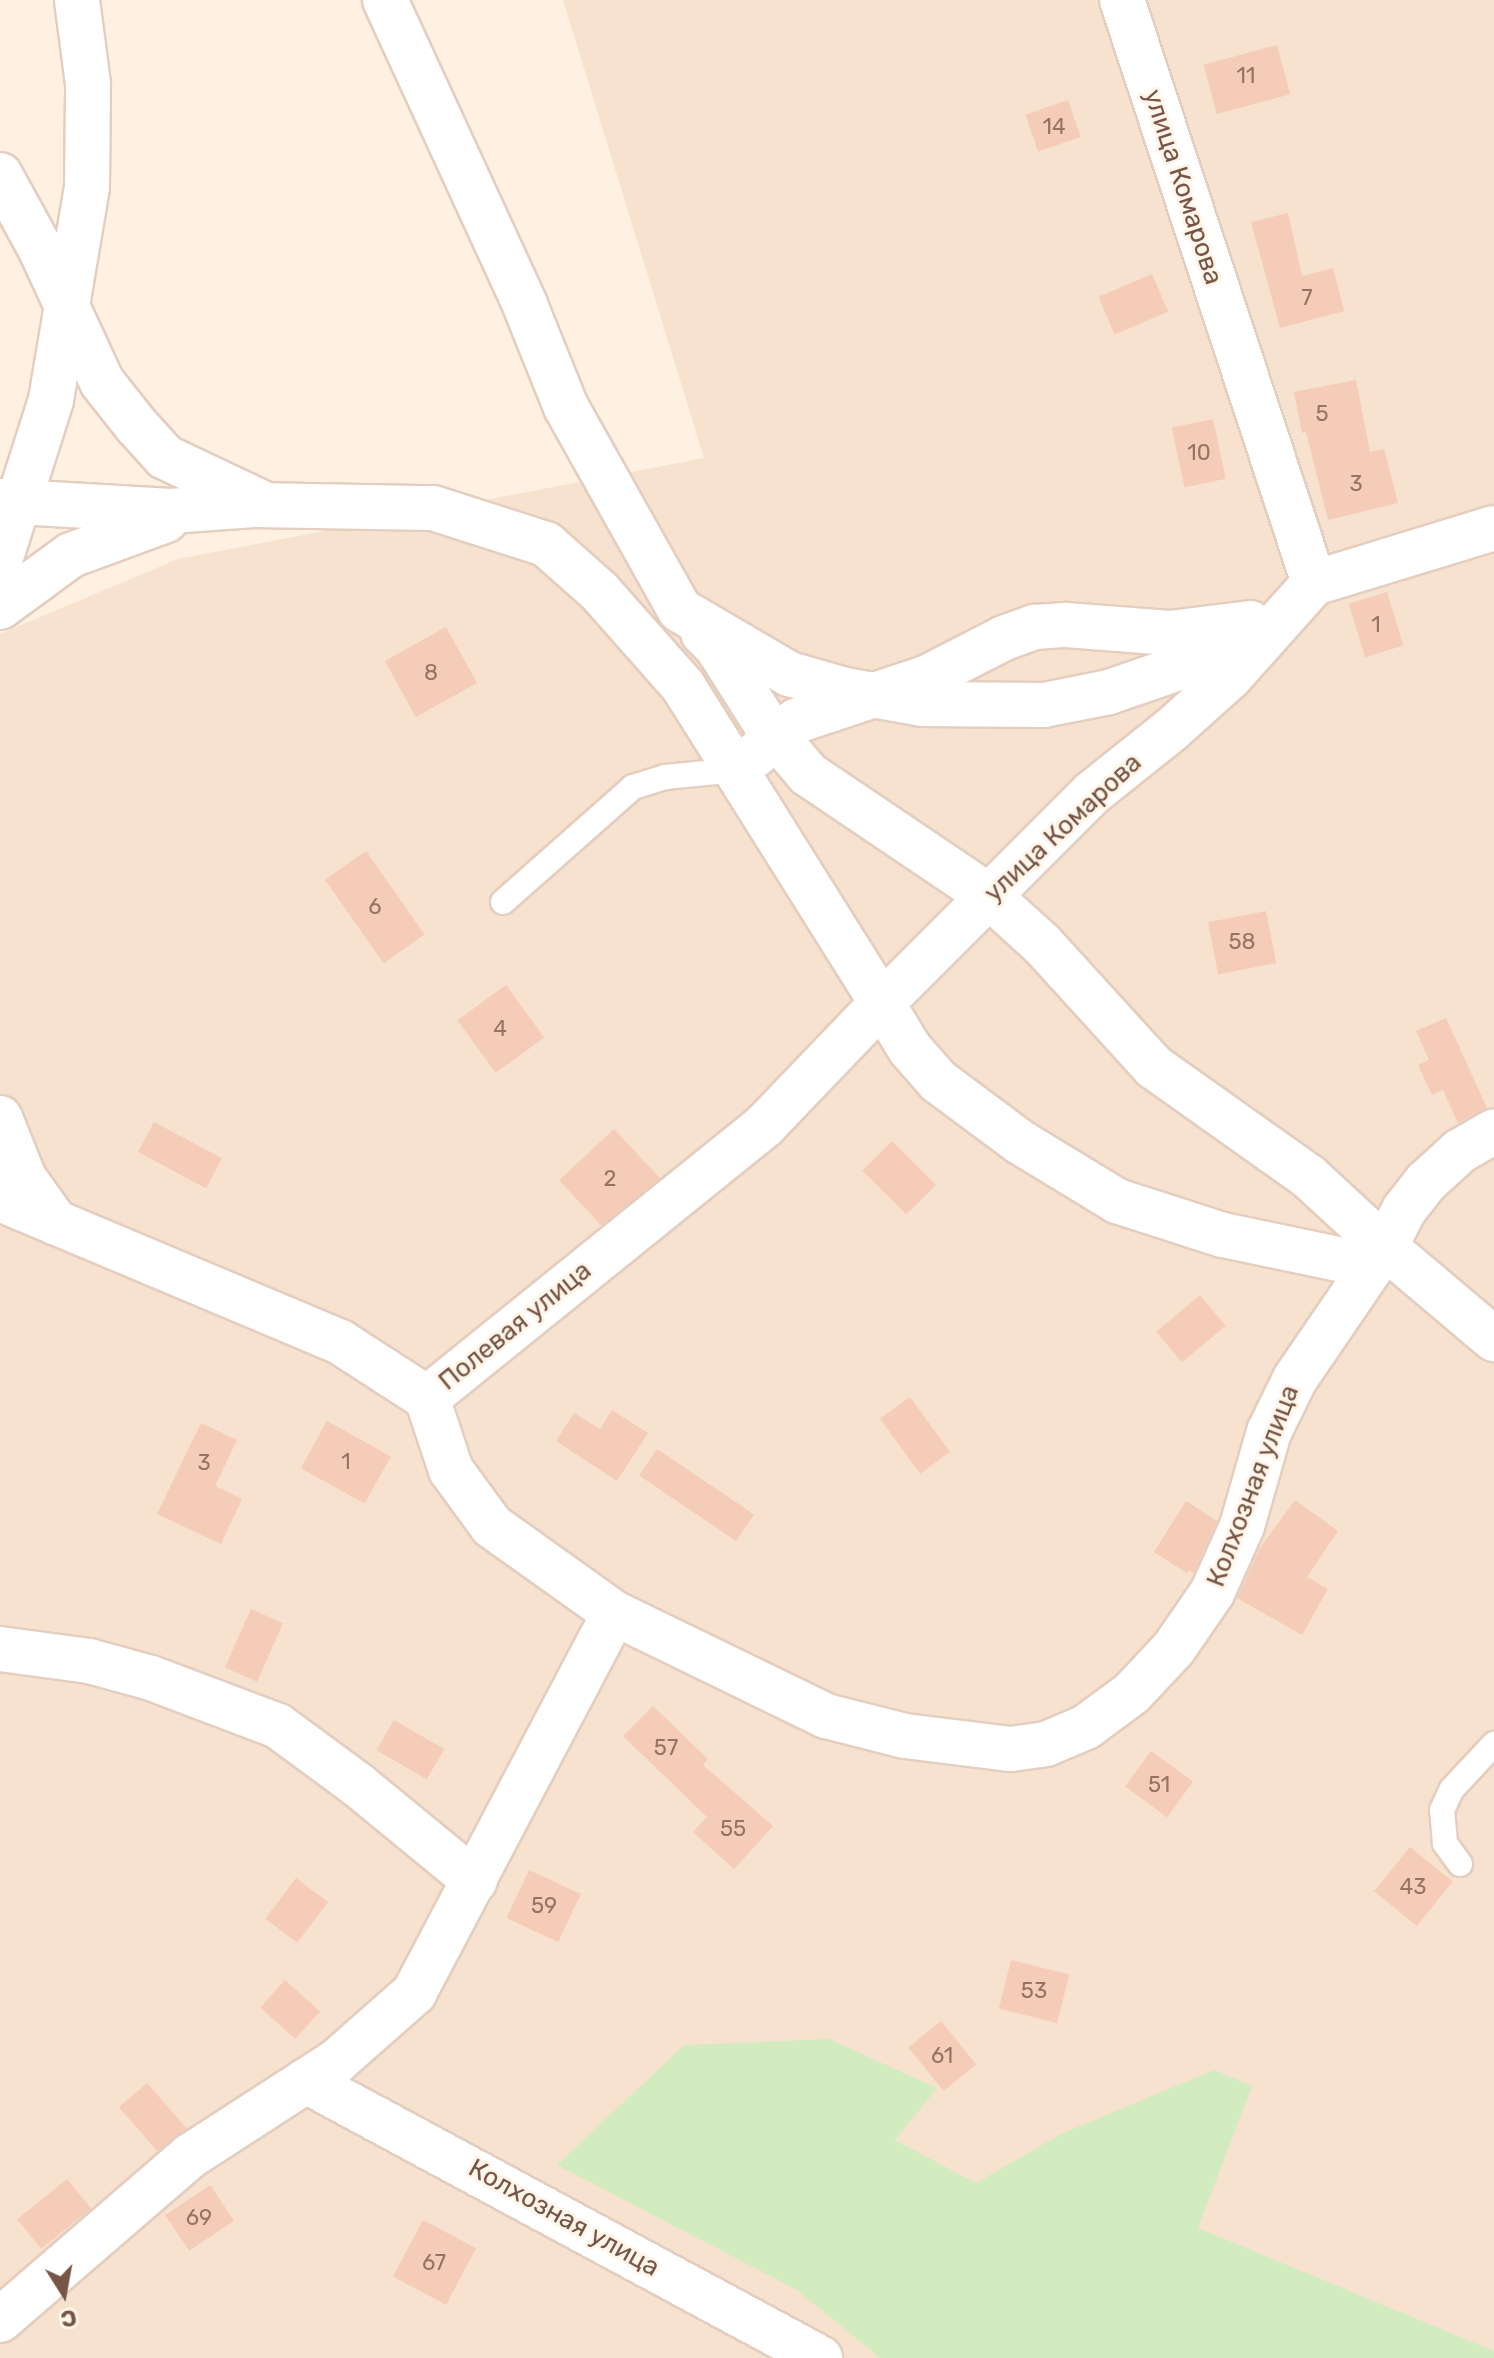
<!DOCTYPE html>
<html>
<head>
<meta charset="utf-8">
<style>
	body { margin:0 }
	#map { position:relative; width:1494px; height:2358px; overflow:hidden; background:#fef1e1; font-family:Rubik,sans-serif }
	div>[style] { position:absolute }
	.residential>* { inset:0; background:#f6e2cf }
	.green>* { inset:0; background:#d3ecbf }
	.building>* { inset:0; background:#f5ccb7; transform-origin:0 0 }
	.roads { filter:drop-shadow(2px 0 #e4cebf) drop-shadow(-2px 0 #e4cebf) drop-shadow(0 2px #e4cebf) drop-shadow(0 -2px #e4cebf) }
	.service>* { height:24px; margin:-12px; padding:0 12px; transform-origin:12px; border-radius:12px; background:#fff }
	.minor>* { height:44px; margin:-22px; padding:0 22px; transform-origin:22px; border-radius:22px; background:#fff }
	span { translate:-50% -50%; white-space:nowrap; text-align:center; line-height:1.15; -webkit-text-stroke:6px #fff5e8; paint-order:stroke }
	.number-label { font-size:22px; color:#967362 }
	.number-label span { -webkit-text-stroke-width:0 }
	.street-label { font-size:26px; color:#765546 }
	.north { position:absolute; left:24px; top:2254px; width:80px; height:80px; -webkit-text-stroke:6px #fff5e8; paint-order:stroke; rotate:169deg; font-size:22px; font-weight:700; line-height:32px; text-align:center; color:#765546 }
	.north::after { content:''; display:block; margin:auto; width:28px; height:36px; background:#765546; clip-path:polygon(50% 0,100% 100%,50% 72%,0 100%) }
</style>
</head>
<body>
<div id="map">
	<div class="residential">
		<div style="clip-path:polygon(563px 0,1494px 0,1494px 2358px,0 2358px,0 634px,178px 559px,704px 458px)"></div>
	</div>
	<div class="green">
		<div style="clip-path:polygon(829px 2039px,937px 2088px,895px 2140px,976px 2183px,1063px 2133px,1214px 2070px,1252px 2086px,1198px 2228px,1494px 2351px,1494px 2358px,880px 2358px,797px 2290px,557px 2165px,684px 2045px)"></div>
	</div>
	<div class="building">
		<div style="left:1277px;top:45px;width:51px;height:76px;rotate:75deg"></div>
		<div style="left:1068px;top:100px;width:39px;height:45px;rotate:71deg"></div>
		<div style="clip-path:polygon(1288px 213px,1302px 276px,1333px 268px,1344px 311px,1280px 328px,1251px 222px)"></div>
		<div style="left:1152px;top:274px;width:41px;height:58px;rotate:67deg"></div>
		<div style="clip-path:polygon(1356px 380px,1370px 452px,1384px 449px,1398px 503px,1328px 520px,1306px 432px,1302px 433px,1294px 392px)"></div>
		<div style="left:1213px;top:419px;width:61px;height:42px;rotate:78deg"></div>
		<div style="left:1387px;top:592px;width:56px;height:40px;rotate:73deg"></div>
		<div style="left:446px;top:627px;width:64px;height:70px;rotate:61deg"></div>
		<div style="left:366px;top:851px;width:102px;height:50px;rotate:55deg"></div>
		<div style="left:1266px;top:911px;width:53px;height:59px;rotate:79deg"></div>
		<div style="left:506px;top:985px;width:65px;height:60px;rotate:54deg"></div>
		<div style="clip-path:polygon(1446px 1018px,1487px 1108px,1458px 1123px,1443px 1090px,1432px 1095px,1418px 1065px,1429px 1060px,1416px 1031px)"></div>
		<div style="left:154px;top:1122px;width:77px;height:34px;rotate:28deg"></div>
		<div style="left:614px;top:1129px;width:67px;height:75px;rotate:47deg"></div>
		<div style="left:892px;top:1141px;width:62px;height:42px;rotate:45deg"></div>
		<div style="left:1200px;top:1295px;width:40px;height:57px;rotate:50deg"></div>
		<div style="left:910px;top:1397px;width:68px;height:37px;rotate:54deg"></div>
		<div style="clip-path:polygon(612px 1410px,648px 1433px,617px 1481px,556px 1441px,574px 1413px,600px 1429px)"></div>
		<div style="left:327px;top:1421px;width:73px;height:54px;rotate:29deg"></div>
		<div style="clip-path:polygon(201px 1423px,237px 1440px,215px 1486px,242px 1499px,221px 1544px,157px 1514px)"></div>
		<div style="left:657px;top:1449px;width:117px;height:32px;rotate:34deg"></div>
		<div style="clip-path:polygon(1295px 1500px,1338px 1531px,1307px 1577px,1328px 1589px,1302px 1635px,1237px 1598px,1260px 1548px)"></div>
		<div style="clip-path:polygon(1186px 1501px,1217px 1521px,1194px 1573px,1189px 1570px,1187px 1573px,1154px 1552px)"></div>
		<div style="left:251px;top:1609px;width:35px;height:64px;rotate:24deg"></div>
		<div style="clip-path:polygon(653px 1706px,708px 1759px,703px 1765px,773px 1826px,734px 1869px,693px 1832px,707px 1817px,623px 1736px)"></div>
		<div style="left:394px;top:1720px;width:58px;height:35px;rotate:30deg"></div>
		<div style="left:1151px;top:1751px;width:52px;height:44px;rotate:36deg"></div>
		<div style="left:1410px;top:1847px;width:55px;height:57px;rotate:39deg"></div>
		<div style="left:529px;top:1870px;width:57px;height:53px;rotate:25deg"></div>
		<div style="left:296px;top:1878px;width:40px;height:51px;rotate:37deg"></div>
		<div style="left:1011px;top:1960px;width:60px;height:50px;rotate:14deg"></div>
		<div style="left:285px;top:1980px;width:47px;height:37px;rotate:42deg"></div>
		<div style="left:941px;top:2021px;width:56px;height:42px;rotate:51deg"></div>
		<div style="left:147px;top:2083px;width:60px;height:37px;rotate:49deg"></div>
		<div style="left:67px;top:2179px;width:38px;height:64px;rotate:51deg"></div>
		<div style="left:210px;top:2185px;width:43px;height:54px;rotate:56deg"></div>
		<div style="left:423px;top:2220px;width:60px;height:64px;rotate:28deg"></div>
	</div>
	<div class="roads">
		<div class="service">
			<div style="left:503px;top:902px;width:174px;rotate:-41.5deg"></div>
			<div style="left:633px;top:787px;width:34px;rotate:-17deg"></div>
			<div style="left:665px;top:777px;width:72px;rotate:-5.6deg"></div>
			<div style="left:1460px;top:1864px;width:26px;rotate:-126deg"></div>
			<div style="left:1445px;top:1843px;width:33px;rotate:-95deg"></div>
			<div style="left:1442px;top:1810px;width:23px;rotate:-65deg"></div>
			<div style="left:1452px;top:1789px;width:62px;rotate:-47deg"></div>
		</div>
		<div class="minor">
			<div style="left:385px;top:0;width:336px;rotate:65.3deg"></div>
			<div style="left:525px;top:305px;width:110px;rotate:68.1deg"></div>
			<div style="left:566px;top:407px;width:233px;rotate:60.7deg"></div>
			<div style="left:680px;top:610px;width:126px;rotate:30.4deg"></div>
			<div style="left:789px;top:674px;width:58px;rotate:15.9deg"></div>
			<div style="left:845px;top:690px;width:78px;rotate:10.3deg"></div>
			<div style="left:922px;top:704px;width:122px;rotate:0.5deg"></div>
			<div style="left:1044px;top:705px;width:66px;rotate:-11.3deg"></div>
			<div style="left:1109px;top:692px;width:129px;rotate:-19deg"></div>
			<div style="left:1231px;top:650px;width:28px;rotate:-32deg"></div>
			<div style="left:1122px;top:0;width:614px;rotate:71.77deg"></div>
			<div style="left:0;top:175px;width:85px;rotate:61.3deg"></div>
			<div style="left:41px;top:250px;width:145px;rotate:65.2deg"></div>
			<div style="left:102px;top:382px;width:55px;rotate:51.7deg"></div>
			<div style="left:136px;top:425px;width:43px;rotate:47.8deg"></div>
			<div style="left:165px;top:457px;width:107px;rotate:25.4deg"></div>
			<div style="left:0;top:501px;width:171px;rotate:3.3deg"></div>
			<div style="left:171px;top:511px;width:83px;rotate:-4.1deg"></div>
			<div style="left:254px;top:505px;width:179px;rotate:1deg"></div>
			<div style="left:433px;top:508px;width:119px;rotate:17.7deg"></div>
			<div style="left:546px;top:544px;width:71px;rotate:41.6deg"></div>
			<div style="left:599px;top:591px;width:127px;rotate:48.5deg"></div>
			<div style="left:683px;top:686px;width:374px;rotate:57.9deg"></div>
			<div style="left:882px;top:1003px;width:297px;rotate:-45deg"></div>
			<div style="left:1092px;top:793px;width:101px;rotate:-38.6deg"></div>
			<div style="left:1171px;top:730px;width:79px;rotate:-41.9deg"></div>
			<div style="left:1230px;top:677px;width:126px;rotate:-48.2deg"></div>
			<div style="left:0;top:560px;width:168px;rotate:-72.3deg"></div>
			<div style="left:51px;top:400px;width:216px;rotate:-80.4deg"></div>
			<div style="left:87px;top:187px;width:103px;rotate:-89.4deg"></div>
			<div style="left:88px;top:84px;width:85px;rotate:-97.5deg"></div>
			<div style="left:1314px;top:583px;width:188px;rotate:-17deg"></div>
			<div style="left:0;top:607px;width:88px;rotate:-36.2deg"></div>
			<div style="left:71px;top:555px;width:101px;rotate:-20.2deg"></div>
			<div style="left:703px;top:633px;width:20px;rotate:45deg"></div>
			<div style="left:717px;top:647px;width:90px;rotate:57.7deg"></div>
			<div style="left:765px;top:723px;width:67px;rotate:49.9deg"></div>
			<div style="left:808px;top:774px;width:218px;rotate:34deg"></div>
			<div style="left:989px;top:896px;width:72px;rotate:42.2deg"></div>
			<div style="left:1042px;top:944px;width:166px;rotate:47.7deg"></div>
			<div style="left:1154px;top:1067px;width:189px;rotate:35.3deg"></div>
			<div style="left:1308px;top:1176px;width:105px;rotate:42.7deg"></div>
			<div style="left:1385px;top:1247px;width:42px;rotate:-62.8deg"></div>
			<div style="left:1404px;top:1210px;width:36px;rotate:-52deg"></div>
			<div style="left:1426px;top:1182px;width:46px;rotate:-42.4deg"></div>
			<div style="left:1460px;top:1151px;width:39px;rotate:-30deg"></div>
			<div style="left:755px;top:755px;width:53px;rotate:-39.7deg"></div>
			<div style="left:796px;top:721px;width:137px;rotate:-18.3deg"></div>
			<div style="left:926px;top:678px;width:88px;rotate:-27.1deg"></div>
			<div style="left:1004px;top:638px;width:33px;rotate:-20deg"></div>
			<div style="left:1035px;top:627px;width:31px;rotate:-4deg"></div>
			<div style="left:1066px;top:625px;width:104px;rotate:4.4deg"></div>
			<div style="left:1170px;top:633px;width:81px;rotate:-7.1deg"></div>
			<div style="left:0;top:1118px;width:65px;rotate:68.2deg"></div>
			<div style="left:24px;top:1178px;width:55px;rotate:54.6deg"></div>
			<div style="left:0;top:1199px;width:369px;rotate:22.8deg"></div>
			<div style="left:340px;top:1342px;width:103px;rotate:32.8deg"></div>
			<div style="left:427px;top:1398px;width:434px;rotate:-38.9deg"></div>
			<div style="left:765px;top:1125px;width:169px;rotate:-46.2deg"></div>
			<div style="left:882px;top:1003px;width:54px;rotate:58.7deg"></div>
			<div style="left:910px;top:1049px;width:43px;rotate:48.8deg"></div>
			<div style="left:938px;top:1081px;width:102px;rotate:36.6deg"></div>
			<div style="left:1020px;top:1142px;width:114px;rotate:31.3deg"></div>
			<div style="left:1117px;top:1201px;width:111px;rotate:17.8deg"></div>
			<div style="left:1223px;top:1235px;width:152px;rotate:11.8deg"></div>
			<div style="left:427px;top:1398px;width:76px;rotate:71.6deg"></div>
			<div style="left:451px;top:1470px;width:69px;rotate:53.8deg"></div>
			<div style="left:492px;top:1526px;width:150px;rotate:35.5deg"></div>
			<div style="left:614px;top:1613px;width:236px;rotate:25.9deg"></div>
			<div style="left:826px;top:1716px;width:81px;rotate:14.2deg"></div>
			<div style="left:905px;top:1736px;width:107px;rotate:7deg"></div>
			<div style="left:1011px;top:1749px;width:35px;rotate:-8deg"></div>
			<div style="left:1046px;top:1744px;width:43px;rotate:-23deg"></div>
			<div style="left:1086px;top:1727px;width:57px;rotate:-36.5deg"></div>
			<div style="left:1132px;top:1693px;width:62px;rotate:-47deg"></div>
			<div style="left:1174px;top:1648px;width:67px;rotate:-55.4deg"></div>
			<div style="left:1212px;top:1593px;width:73px;rotate:-65.9deg"></div>
			<div style="left:1242px;top:1526px;width:98px;rotate:-74deg"></div>
			<div style="left:1269px;top:1432px;width:59px;rotate:-63.9deg"></div>
			<div style="left:1295px;top:1379px;width:160px;rotate:-55.7deg"></div>
			<div style="left:1385px;top:1247px;width:143px;rotate:40.2deg"></div>
			<div style="left:0;top:1649px;width:90px;rotate:7.7deg"></div>
			<div style="left:89px;top:1661px;width:64px;rotate:15.3deg"></div>
			<div style="left:151px;top:1678px;width:136px;rotate:20.7deg"></div>
			<div style="left:278px;top:1726px;width:99px;rotate:36.4deg"></div>
			<div style="left:358px;top:1785px;width:151px;rotate:39.4deg"></div>
			<div style="left:306px;top:2081px;width:584px;rotate:28.32deg"></div>
			<div style="left:0;top:2320px;width:251px;rotate:-40.8deg"></div>
			<div style="left:190px;top:2156px;width:175px;rotate:-32.9deg"></div>
			<div style="left:337px;top:2061px;width:103px;rotate:-41.4deg"></div>
			<div style="left:414px;top:1993px;width:429px;rotate:-62.2deg"></div>
		</div>
	</div>
	<div class="number-label">
		<span style="left:1246px;top:76px">11</span>
		<span style="left:1054px;top:127px">14</span>
		<span style="left:1307px;top:298px">7</span>
		<span style="left:1322px;top:414px">5</span>
		<span style="left:1199px;top:453px">10</span>
		<span style="left:1356px;top:484px">3</span>
		<span style="left:1376px;top:625px">1</span>
		<span style="left:431px;top:673px">8</span>
		<span style="left:375px;top:907px">6</span>
		<span style="left:1242px;top:942px">58</span>
		<span style="left:500px;top:1029px">4</span>
		<span style="left:610px;top:1179px">2</span>
		<span style="left:346px;top:1462px">1</span>
		<span style="left:204px;top:1463px">3</span>
		<span style="left:666px;top:1748px">57</span>
		<span style="left:1159px;top:1785px">51</span>
		<span style="left:733px;top:1829px">55</span>
		<span style="left:1413px;top:1887px">43</span>
		<span style="left:544px;top:1906px">59</span>
		<span style="left:1034px;top:1991px">53</span>
		<span style="left:942px;top:2056px">61</span>
		<span style="left:199px;top:2218px">69</span>
		<span style="left:434px;top:2263px">67</span>
	</div>
	<div class="street-label">
		<span style="left:1183px;top:187px;rotate:72deg">улица Комарова</span>
		<span style="left:1063px;top:828px;rotate:-43deg">улица Комарова</span>
		<span style="left:515px;top:1326px;rotate:-39deg">Полевая улица</span>
		<span style="left:1253px;top:1486px;rotate:-69deg">Колхозная улица</span>
		<span style="left:564px;top:2218px;rotate:29deg">Колхозная улица</span>
	</div>
	<div class="north">С</div>
</div>
</body>
</html>
